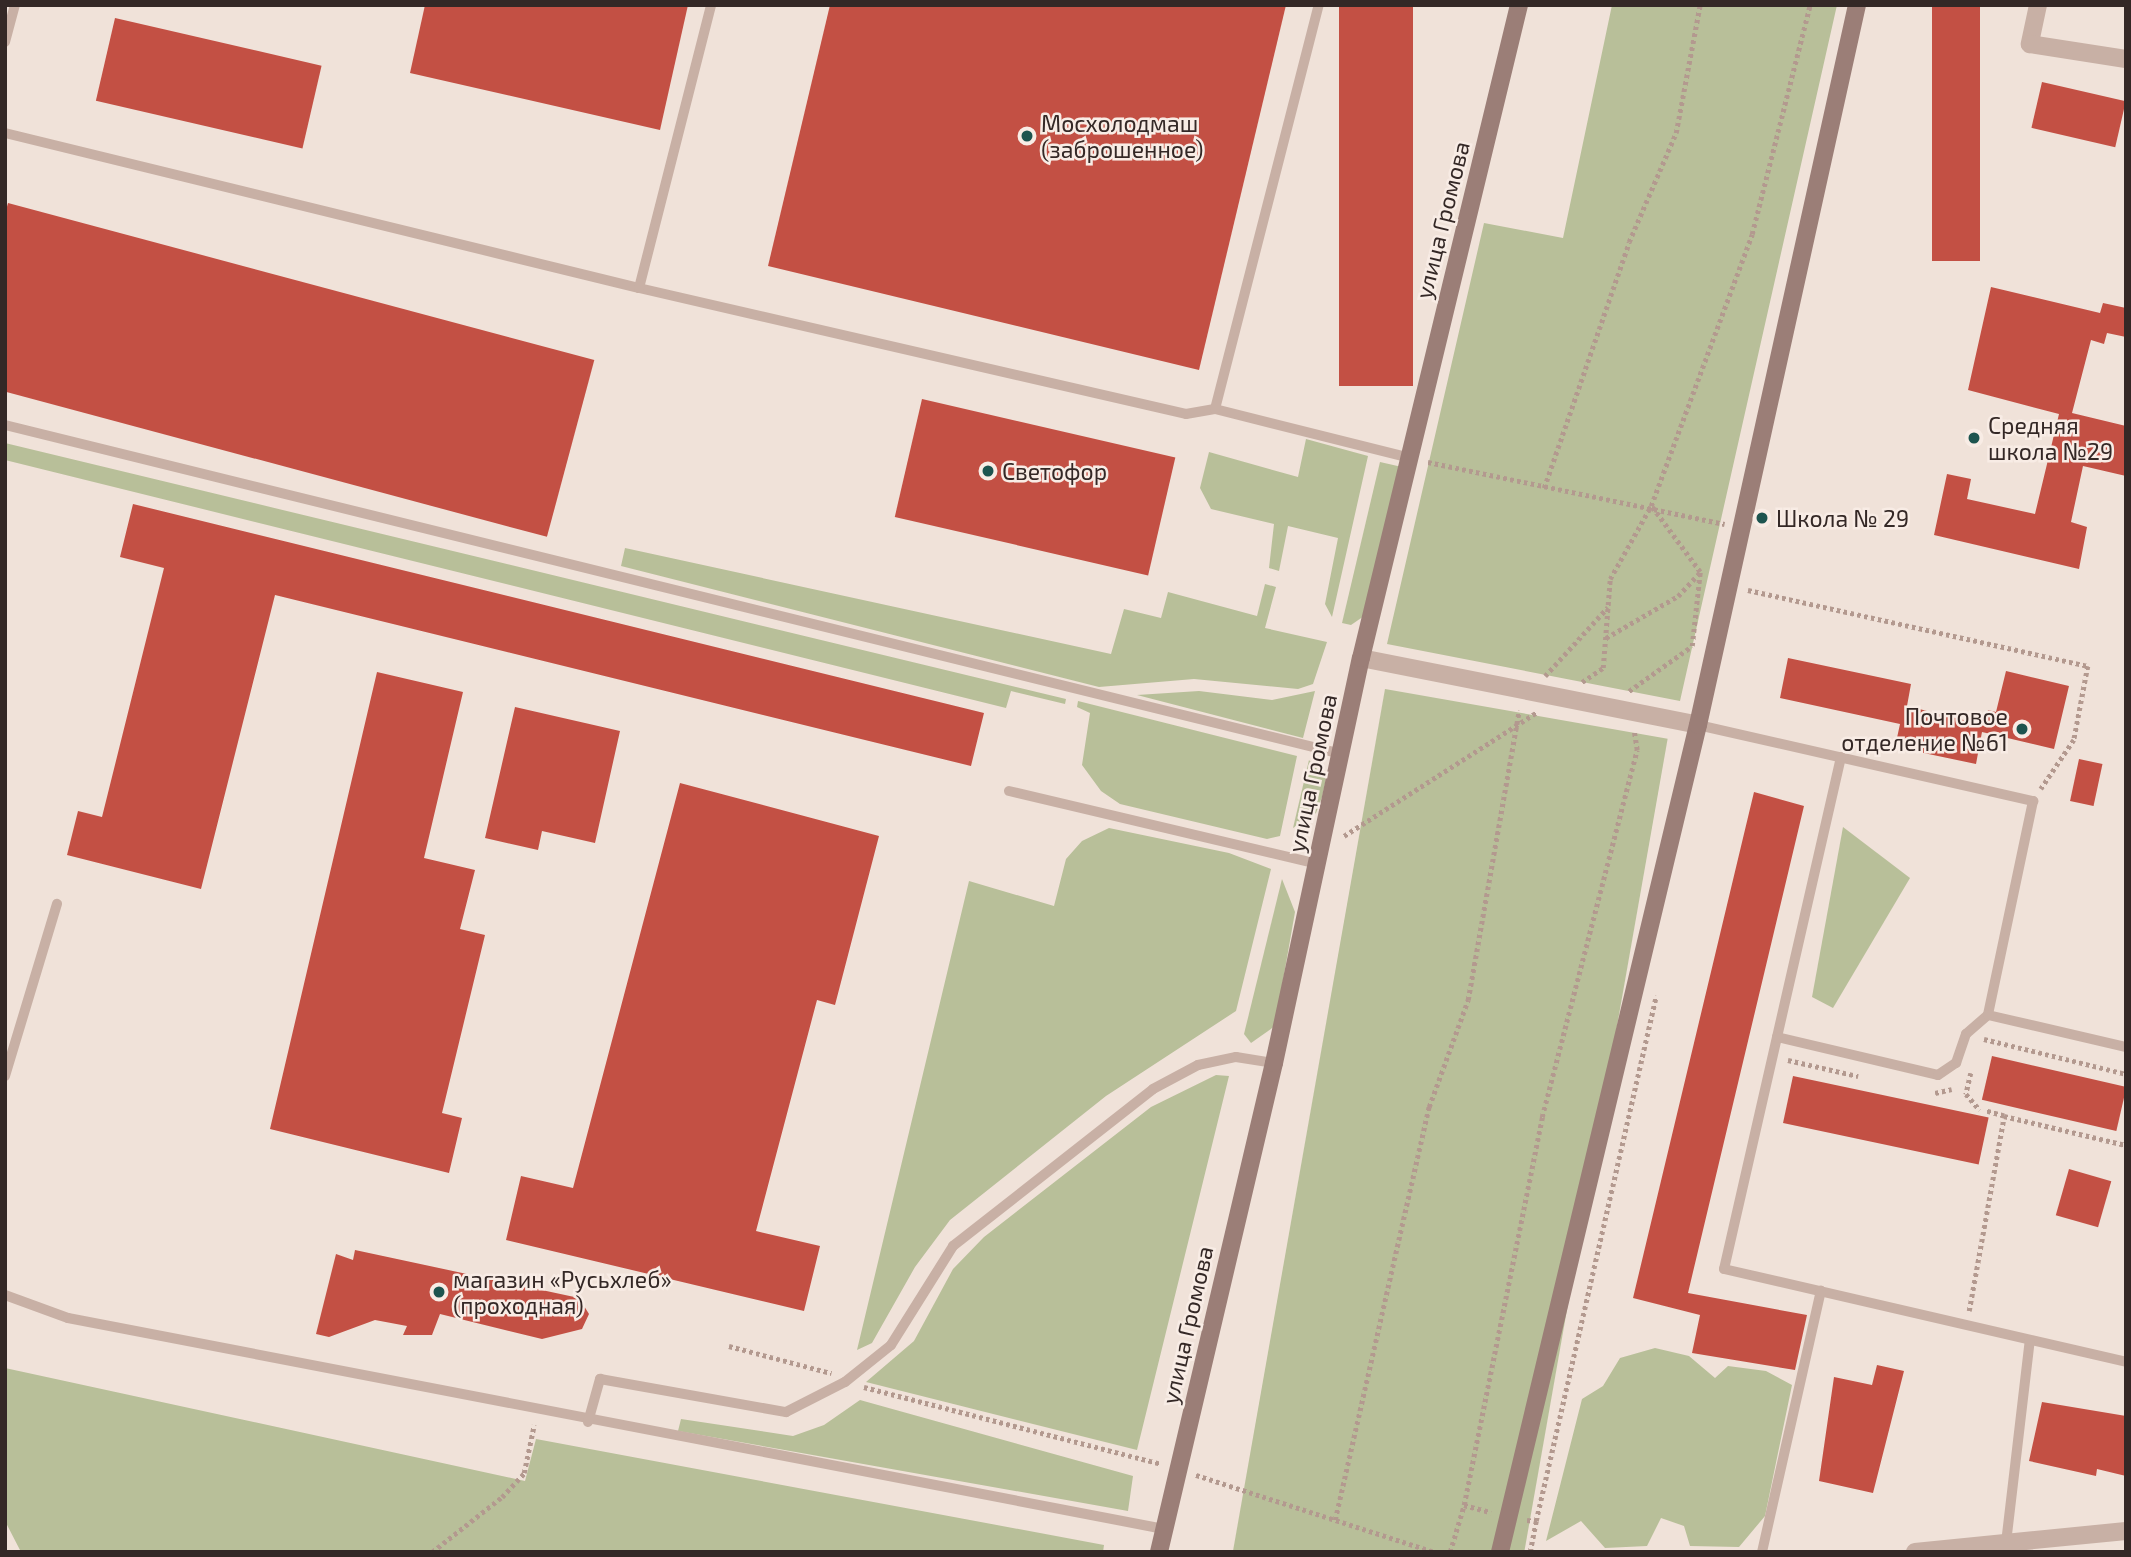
<!DOCTYPE html>
<html>
<head>
<meta charset="utf-8">
<style>
	body { margin:0 }
	#map { position:relative; width:2131px; height:1557px; overflow:hidden; background:#f0e2d9; font-family:"Exo 2",sans-serif }
	div>[style] { position:absolute }
	.green>* { inset:0; background:#b8bf99; transform-origin:0 0 }
	.building>* { inset:0; background:#c35044; transform-origin:0 0 }
	.path>* { height:4.5px; margin-top:-2.25px; transform-origin:0; background:repeating-linear-gradient(90deg,#b3998f 0 3.5px,transparent 0 7px) }
	.lane>* { height:10px; margin:-5px; padding:0 5px; transform-origin:5px; border-radius:5px; background:#c8b0a5 }
	.street>* { height:18px; margin:-9px; padding:0 9px; transform-origin:9px; border-radius:9px; background:#c8b0a5 }
	.secondary>* { height:18px; margin:-9px; padding:0 9px; transform-origin:9px; border-radius:9px; background:#9b7e77 }
	.dots>* { width:19px; height:19px; translate:-50% -50%; box-sizing:border-box; border:4px solid #f8ece5; border-radius:50% }
	span { translate:-50% -50%; white-space:nowrap; text-align:center; line-height:1.15; -webkit-text-stroke:5px #f8ece5; paint-order:stroke }
	.poi-label { font-size:23px; color:#342826 }
	.left { translate:0 -50%; text-align:left }
	.right { translate:-100% -50%; text-align:right }
	.street-label { font-size:23px; color:#342826 }
	.frame { position:absolute; inset:0; border:7px solid #342826; pointer-events:none }
</style>
</head>
<body>
<div id="map">
	<div class="green">
		<div style="clip-path:polygon(1612px 5px,1837px 5px,1680px 701px,1387px 644px,1484px 223px,1563px 238px)"></div>
		<div style="clip-path:polygon(1306px 439px,1368px 456px,1332px 617px,1325px 604px,1338px 538px,1288px 526px,1279px 571px,1269px 568px,1274px 524px,1211px 509px,1200px 488px,1209px 452px,1298px 477px)"></div>
		<div style="clip-path:polygon(5px 443px,1066px 699px,1065px 704px,1011px 691px,1006px 708px,5px 460px)"></div>
		<div style="clip-path:polygon(1380px 462px,1402px 467px,1367px 614px,1351px 625px,1342px 623px)"></div>
		<div style="clip-path:polygon(625px 548px,1111px 654px,1124px 609px,1161px 618px,1168px 592px,1257px 616px,1265px 584px,1276px 587px,1265px 628px,1327px 642px,1313px 684px,1298px 689px,1194px 679px,1099px 687px,621px 566px)"></div>
		<div style="left:1385px;top:689px;width:287px;height:886px;rotate:10deg"></div>
		<div style="clip-path:polygon(1199px 691px,1272px 700px,1315px 691px,1303px 738px,1137px 695px)"></div>
		<div style="clip-path:polygon(1078px 701px,1297px 756px,1280px 836px,1267px 839px,1120px 804px,1101px 791px,1082px 765px,1090px 713px,1077px 707px)"></div>
		<div style="clip-path:polygon(1309px 760px,1326px 779px,1322px 797px,1316px 813px,1293px 828px)"></div>
		<div style="clip-path:polygon(1843px 827px,1910px 878px,1833px 1008px,1812px 997px)"></div>
		<div style="clip-path:polygon(1109px 828px,1229px 853px,1271px 869px,1236px 1011px,1106px 1096px,950px 1220px,915px 1267px,872px 1343px,857px 1350px,969px 881px,1054px 906px,1066px 859px,1082px 841px)"></div>
		<div style="clip-path:polygon(1282px 879px,1295px 912px,1275px 1026px,1251px 1043px,1244px 1034px)"></div>
		<div style="clip-path:polygon(1216px 1075px,1229px 1076px,1137px 1450px,866px 1382px,914px 1341px,953px 1269px,984px 1237px,1151px 1107px)"></div>
		<div style="clip-path:polygon(1655px 1348px,1689px 1356px,1715px 1378px,1728px 1366px,1766px 1371px,1792px 1385px,1765px 1516px,1739px 1547px,1690px 1546px,1684px 1526px,1661px 1518px,1647px 1546px,1605px 1548px,1581px 1521px,1546px 1541px,1582px 1399px,1603px 1386px,1620px 1358px)"></div>
		<div style="clip-path:polygon(5px 1368px,525px 1481px,536px 1439px,1104px 1545px,1103px 1552px,21px 1552px,5px 1521px)"></div>
		<div style="clip-path:polygon(860px 1400px,1133px 1476px,1128px 1511px,678px 1431px,681px 1419px,793px 1436px,824px 1425px)"></div>
	</div>
	<div class="building">
		<div style="clip-path:polygon(425px 5px,688px 5px,660px 130px,410px 73px)"></div>
		<div style="clip-path:polygon(830px 5px,1286px 5px,1199px 370px,768px 266px)"></div>
		<div style="left:1339px;top:5px;width:74px;height:381px"></div>
		<div style="left:1932px;top:5px;width:48px;height:256px"></div>
		<div style="left:115px;top:18px;width:212px;height:85px;rotate:13deg"></div>
		<div style="left:2042px;top:82px;width:86px;height:47px;rotate:13deg"></div>
		<div style="left:8px;top:203px;width:607px;height:183px;rotate:15deg"></div>
		<div style="clip-path:polygon(1991px 287px,2100px 313px,2103px 303px,2126px 308px,2126px 337px,2107px 333px,2104px 344px,2091px 340px,2072px 413px,2126px 426px,2126px 476px,2083px 466px,2071px 522px,2087px 527px,2079px 569px,1934px 535px,1947px 474px,1971px 479px,1967px 499px,2035px 514px,2059px 414px,1968px 390px)"></div>
		<div style="left:922px;top:399px;width:260px;height:121px;rotate:13deg"></div>
		<div style="clip-path:polygon(133px 504px,984px 713px,971px 766px,275px 595px,201px 889px,67px 855px,78px 811px,102px 817px,164px 568px,120px 557px)"></div>
		<div style="clip-path:polygon(1788px 658px,1911px 684px,1907px 706px,1984px 725px,1988px 710px,1996px 712px,2006px 671px,2069px 686px,2054px 749px,1982px 732px,1976px 764px,1895px 747px,1900px 724px,1780px 698px)"></div>
		<div style="clip-path:polygon(377px 672px,463px 692px,424px 858px,475px 870px,460px 929px,485px 935px,442px 1113px,462px 1118px,449px 1173px,270px 1129px)"></div>
		<div style="clip-path:polygon(515px 707px,620px 731px,595px 843px,542px 831px,538px 850px,485px 838px)"></div>
		<div style="left:2079px;top:759px;width:24px;height:43px;rotate:12deg"></div>
		<div style="clip-path:polygon(680px 783px,879px 836px,835px 1005px,817px 1000px,756px 1231px,820px 1246px,804px 1311px,506px 1240px,521px 1176px,573px 1188px)"></div>
		<div style="clip-path:polygon(1754px 792px,1804px 806px,1688px 1293px,1807px 1315px,1795px 1370px,1692px 1353px,1700px 1315px,1633px 1298px)"></div>
		<div style="left:1992px;top:1056px;width:138px;height:45px;rotate:13deg"></div>
		<div style="left:1793px;top:1076px;width:200px;height:48px;rotate:12deg"></div>
		<div style="left:2069px;top:1169px;width:44px;height:48px;rotate:16deg"></div>
		<div style="clip-path:polygon(355px 1250px,579px 1298px,589px 1314px,582px 1329px,542px 1339px,440px 1314px,432px 1335px,403px 1335px,407px 1326px,375px 1320px,329px 1337px,316px 1334px,336px 1254px,353px 1260px)"></div>
		<div style="clip-path:polygon(1877px 1365px,1904px 1371px,1873px 1493px,1819px 1481px,1834px 1377px,1872px 1385px)"></div>
		<div style="clip-path:polygon(2042px 1402px,2126px 1416px,2126px 1476px,2097px 1469px,2096px 1476px,2029px 1461px)"></div>
	</div>
	<div class="path">
		<div style="left:1428px;top:462px;width:303px;rotate:11.8deg"></div>
		<div style="left:1544px;top:488px;width:260px;rotate:-70.9deg"></div>
		<div style="left:1629px;top:242px;width:119px;rotate:-66.7deg"></div>
		<div style="left:1676px;top:133px;width:130px;rotate:-79.4deg"></div>
		<div style="left:1748px;top:590px;width:348px;rotate:12.6deg"></div>
		<div style="left:2088px;top:666px;width:75px;rotate:100.7deg"></div>
		<div style="left:2074px;top:740px;width:59px;rotate:124deg"></div>
		<div style="left:1606px;top:638px;width:83px;rotate:-30.3deg"></div>
		<div style="left:1678px;top:596px;width:33px;rotate:-47deg"></div>
		<div style="left:1700px;top:572px;width:81px;rotate:-126.4deg"></div>
		<div style="left:1545px;top:676px;width:93px;rotate:-47.6deg"></div>
		<div style="left:1582px;top:682px;width:25px;rotate:-34deg"></div>
		<div style="left:1603px;top:668px;width:89px;rotate:-85.5deg"></div>
		<div style="left:1610px;top:579px;width:84px;rotate:-60.7deg"></div>
		<div style="left:1651px;top:506px;width:290px;rotate:-69.6deg"></div>
		<div style="left:1752px;top:234px;width:236px;rotate:-75.8deg"></div>
		<div style="left:1629px;top:691px;width:77px;rotate:-35.5deg"></div>
		<div style="left:1692px;top:646px;width:74px;rotate:-83.8deg"></div>
		<div style="left:1344px;top:836px;width:229px;rotate:-32.7deg"></div>
		<div style="left:1984px;top:1039px;width:146px;rotate:13.8deg"></div>
		<div style="left:1788px;top:1060px;width:72px;rotate:12.9deg"></div>
		<div style="left:1971px;top:1073px;width:22px;rotate:103deg"></div>
		<div style="left:1966px;top:1094px;width:21px;rotate:49deg"></div>
		<div style="left:1935px;top:1093px;width:17px;rotate:-13deg"></div>
		<div style="left:2004px;top:1116px;width:125px;rotate:13.4deg"></div>
		<div style="left:1969px;top:1311px;width:198px;rotate:-79.8deg"></div>
		<div style="left:2004px;top:1116px;width:18px;rotate:-164deg"></div>
		<div style="left:729px;top:1346px;width:106px;rotate:14.8deg"></div>
		<div style="left:864px;top:1387px;width:307px;rotate:14.5deg"></div>
		<div style="left:1196px;top:1475px;width:251px;rotate:17.9deg"></div>
		<div style="left:1464px;top:1505px;width:396px;rotate:-78.6deg"></div>
		<div style="left:1542px;top:1117px;width:379px;rotate:-75.5deg"></div>
		<div style="left:1637px;top:750px;width:19px;rotate:-99deg"></div>
		<div style="left:1335px;top:1520px;width:424px;rotate:-77.2deg"></div>
		<div style="left:1429px;top:1107px;width:114px;rotate:-70deg"></div>
		<div style="left:1468px;top:1000px;width:294px;rotate:-80deg"></div>
		<div style="left:1527px;top:1520px;width:9px;rotate:6deg"></div>
		<div style="left:1536px;top:1521px;width:539px;rotate:-77.12deg"></div>
		<div style="left:432px;top:1552px;width:89px;rotate:-38.2deg"></div>
		<div style="left:502px;top:1497px;width:33px;rotate:-47deg"></div>
		<div style="left:524px;top:1473px;width:49px;rotate:-78.2deg"></div>
		<div style="left:1450px;top:1552px;width:49px;rotate:-73.4deg"></div>
		<div style="left:1464px;top:1505px;width:28px;rotate:15deg"></div>
		<div style="left:1530px;top:1552px;width:32px;rotate:-79deg"></div>
	</div>
	<div class="lane">
		<div style="left:5px;top:42px;width:38px;rotate:-75deg"></div>
		<div style="left:5px;top:133px;width:653px;rotate:13.74deg"></div>
		<div style="left:639px;top:288px;width:561px;rotate:12.97deg"></div>
		<div style="left:1186px;top:414px;width:29px;rotate:-10deg"></div>
		<div style="left:1215px;top:409px;width:201px;rotate:14.1deg"></div>
		<div style="left:639px;top:288px;width:292px;rotate:-75.7deg"></div>
		<div style="left:1215px;top:409px;width:417px;rotate:-75.6deg"></div>
		<div style="left:5px;top:425px;width:1376px;rotate:13.83deg"></div>
		<div style="left:1698px;top:725px;width:344px;rotate:12.8deg"></div>
		<div style="left:2033px;top:801px;width:219px;rotate:101.9deg"></div>
		<div style="left:1841px;top:757px;width:525px;rotate:102.87deg"></div>
		<div style="left:1724px;top:1269px;width:413px;rotate:13deg"></div>
		<div style="left:1009px;top:791px;width:317px;rotate:13.3deg"></div>
		<div style="left:1777px;top:1037px;width:165px;rotate:13.3deg"></div>
		<div style="left:1938px;top:1075px;width:22px;rotate:-34deg"></div>
		<div style="left:1956px;top:1063px;width:31px;rotate:-71deg"></div>
		<div style="left:1966px;top:1034px;width:29px;rotate:-41deg"></div>
		<div style="left:1988px;top:1015px;width:142px;rotate:13.1deg"></div>
		<div style="left:5px;top:1076px;width:180px;rotate:-73.2deg"></div>
		<div style="left:5px;top:1295px;width:67px;rotate:20.1deg"></div>
		<div style="left:68px;top:1318px;width:1116px;rotate:10.9deg"></div>
		<div style="left:588px;top:1422px;width:45px;rotate:-74.4deg"></div>
		<div style="left:600px;top:1379px;width:189px;rotate:10.1deg"></div>
		<div style="left:786px;top:1412px;width:66px;rotate:-27deg"></div>
		<div style="left:845px;top:1382px;width:59px;rotate:-38.8deg"></div>
		<div style="left:891px;top:1345px;width:117px;rotate:-57.9deg"></div>
		<div style="left:953px;top:1246px;width:254px;rotate:-38.1deg"></div>
		<div style="left:1153px;top:1089px;width:51px;rotate:-28.1deg"></div>
		<div style="left:1198px;top:1065px;width:39px;rotate:-12deg"></div>
		<div style="left:1236px;top:1057px;width:38px;rotate:9deg"></div>
		<div style="left:2006px;top:1543px;width:204px;rotate:-83.3deg"></div>
		<div style="left:1762px;top:1552px;width:268px;rotate:-77.3deg"></div>
	</div>
	<div class="street">
		<div style="left:2038px;top:5px;width:40px;rotate:102deg"></div>
		<div style="left:2030px;top:44px;width:97px;rotate:8.9deg"></div>
		<div style="left:1361px;top:658px;width:344px;rotate:11.2deg"></div>
		<div style="left:1915px;top:1552px;width:212px;rotate:-5.7deg"></div>
	</div>
	<div class="secondary">
		<div style="left:1159px;top:1552px;width:502px;rotate:-76.77deg"></div>
		<div style="left:1274px;top:1063px;width:414px;rotate:-77.9deg"></div>
		<div style="left:1361px;top:658px;width:672px;rotate:-76.4deg"></div>
		<div style="left:1500px;top:1552px;width:850px;rotate:-76.54deg"></div>
		<div style="left:1698px;top:725px;width:737px;rotate:-77.55deg"></div>
	</div>
	<div class="dots">
		<div style="left:1027px;top:136px;background:#1d544f"></div>
		<div style="left:1974px;top:438px;background:#1d544f"></div>
		<div style="left:988px;top:471px;background:#1d544f"></div>
		<div style="left:1762px;top:518px;background:#1d544f"></div>
		<div style="left:2022px;top:729px;background:#1d544f"></div>
		<div style="left:439px;top:1292px;background:#1d544f"></div>
	</div>
	<div class="poi-label">
		<span class="left" style="left:1041px;top:136px">Мосхолодмаш<br>(заброшенное)</span>
		<span class="left" style="left:1988px;top:438px">Средняя<br>школа №29</span>
		<span class="left" style="left:1002px;top:471px">Светофор</span>
		<span class="left" style="left:1776px;top:518px">Школа № 29</span>
		<span class="right" style="left:2008px;top:729px">Почтовое<br>отделение №61</span>
		<span class="left" style="left:453px;top:1292px">магазин «Русьхлеб»<br>(проходная)</span>
	</div>
	<div class="street-label">
		<span style="left:1442px;top:220px;rotate:-76deg">улица Громова</span>
		<span style="left:1312px;top:773px;rotate:-78deg">улица Громова</span>
		<span style="left:1187px;top:1325px;rotate:-77deg">улица Громова</span>
	</div>
	<div class="frame"></div>
</div>
</body>
</html>
